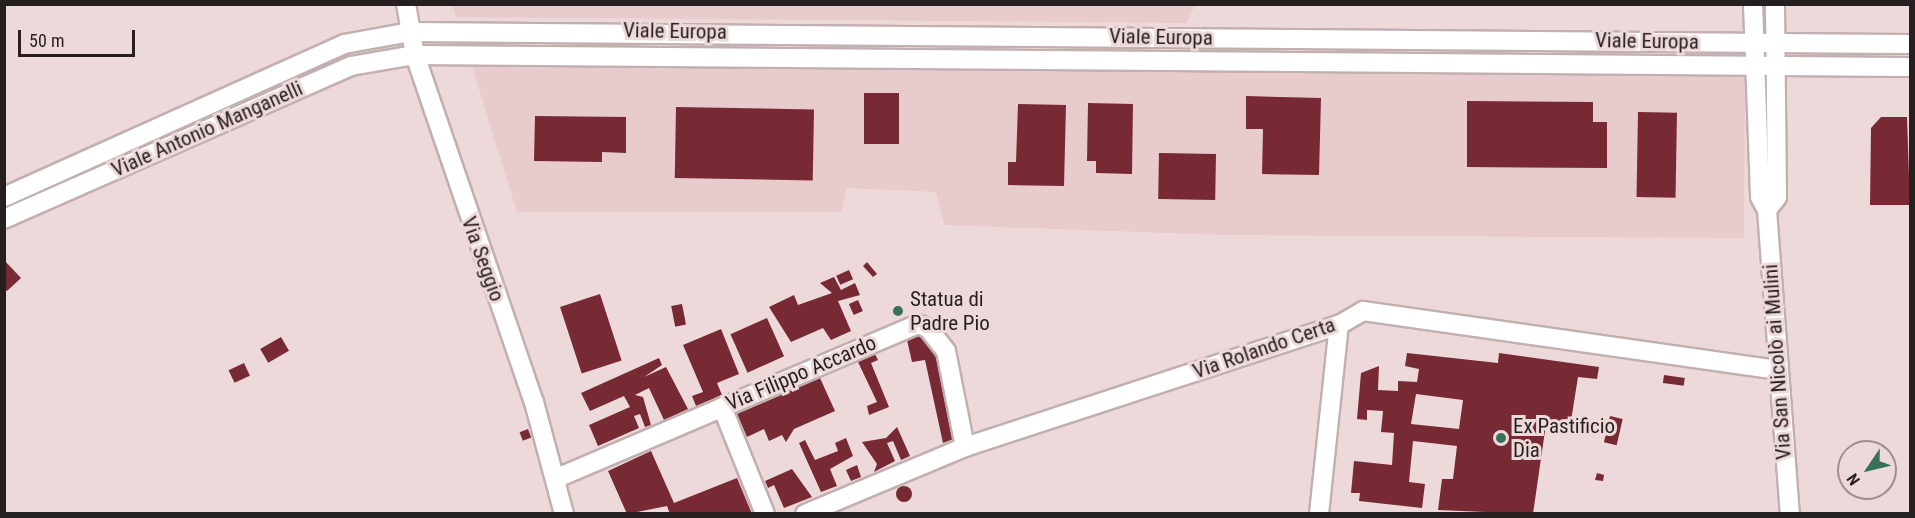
<!DOCTYPE html>
<html>
<head>
<meta charset="utf-8">
<style>
	body { margin:0 }
	#map { position:relative; width:1915px; height:518px; overflow:hidden; background:#eed9da; font-family:"Roboto Condensed",sans-serif }
	div>[style] { position:absolute }
	.built>* { inset:0; background:#e8cbcd }
	.building>* { inset:0; background:#772934; transform-origin:0 0 }
	.round { border-radius:50% }
	.roads { filter:drop-shadow(2px 0 #c2afaf) drop-shadow(-2px 0 #c2afaf) drop-shadow(0 2px #c2afaf) drop-shadow(0 -2px #c2afaf) }
	.minor>* { height:18px; margin:-9px; padding:0 9px; transform-origin:9px; border-radius:9px; background:#fff }
	.dots>* { width:16px; height:16px; translate:-50% -50%; box-sizing:border-box; border:3px solid #eed9da; border-radius:50% }
	span { translate:-50% -50%; white-space:nowrap; text-align:center; line-height:1.15; -webkit-text-stroke:6px #eed9da; paint-order:stroke }
	.street-label { font-size:21px; color:#261f1f }
	.poi-label { font-size:21px; color:#261f1f }
	.left { translate:0 -50%; text-align:left }
	.frame { position:absolute; inset:0; border:6px solid #261f1f; pointer-events:none }
	.north { position:absolute; left:1837px; top:440px; width:60px; height:60px; box-sizing:border-box; background:#eed9da; border:2px solid #9e8f8f; border-radius:50%; rotate:235deg; font-size:16px; font-weight:700; line-height:24px; text-align:center; color:#261f1f }
	.north::after { content:''; display:block; margin:auto; width:21px; height:27px; background:#38715a; clip-path:polygon(50% 0,100% 100%,50% 72%,0 100%) }
	.scale { position:absolute; left:18px; top:30px; width:117px; height:27px; box-sizing:border-box; border:3px solid #261f1f; border-top:0; padding-left:8px; font-size:18px; line-height:21px; white-space:nowrap; color:#261f1f; -webkit-text-stroke:4px #eed9da; paint-order:stroke }
</style>
</head>
<body>
<div id="map">
	<div class="built">
		<div style="clip-path:polygon(453px 5px,453px 4px,1195px 5px,1187px 23px,456px 17px)"></div>
		<div style="clip-path:polygon(470px 60px,1745px 68px,1744px 238px,1222px 235px,944px 225px,936px 192px,846px 188px,842px 212px,517px 212px)"></div>
	</div>
	<div class="building">
		<div style="left:864px;top:93px;width:35px;height:51px"></div>
		<div style="clip-path:polygon(1246px 96px,1321px 98px,1319px 175px,1262px 174px,1263px 129px,1246px 129px)"></div>
		<div style="clip-path:polygon(1467px 101px,1593px 102px,1593px 122px,1607px 122px,1607px 168px,1467px 167px)"></div>
		<div style="clip-path:polygon(1088px 103px,1133px 104px,1132px 174px,1096px 173px,1096px 161px,1087px 161px)"></div>
		<div style="clip-path:polygon(1018px 104px,1066px 105px,1064px 186px,1008px 185px,1008px 162px,1016px 162px)"></div>
		<div style="left:676px;top:107px;width:138px;height:71px;rotate:1deg"></div>
		<div style="left:1638px;top:112px;width:39px;height:85px;rotate:1deg"></div>
		<div style="clip-path:polygon(535px 116px,626px 117px,626px 153px,602px 152px,602px 162px,534px 161px)"></div>
		<div style="clip-path:polygon(1881px 117px,1907px 117px,1910px 205px,1870px 205px,1871px 128px)"></div>
		<div style="left:1159px;top:153px;width:57px;height:46px;rotate:1deg"></div>
		<div style="clip-path:polygon(4px 260px,21px 278px,7px 291px,4px 288px)"></div>
		<div style="clip-path:polygon(867px 262px,877px 274px,873px 277px,863px 266px)"></div>
		<div style="left:849px;top:270px;width:10px;height:14px;rotate:66deg"></div>
		<div style="clip-path:polygon(834px 277px,841px 290px,855px 283px,860px 295px,838px 301px,851px 331px,831px 340px,823px 328px,791px 342px,769px 307px,794px 295px,798px 305px,832px 293px,820px 283px)"></div>
		<div style="left:600px;top:294px;width:70px;height:42px;rotate:72deg"></div>
		<div style="left:858px;top:300px;width:12px;height:10px;rotate:66deg"></div>
		<div style="left:682px;top:304px;width:21px;height:11px;rotate:79deg"></div>
		<div style="left:767px;top:318px;width:42px;height:40px;rotate:66deg"></div>
		<div style="clip-path:polygon(721px 329px,739px 374px,717px 383px,722px 395px,696px 406px,692px 396px,703px 392px,683px 345px)"></div>
		<div style="clip-path:polygon(922px 334px,938px 355px,956px 438px,943px 443px,925px 360px,912px 362px,907px 340px)"></div>
		<div style="left:281px;top:337px;width:16px;height:24px;rotate:60deg"></div>
		<div style="clip-path:polygon(evenodd,1407px 353px,1498px 363px,1499px 353px,1599px 367px,1597px 379px,1578px 377px,1570px 427px,1546px 424px,1533px 514px,1438px 510px,1442px 479px,1453px 479px,1457px 446px,1413px 441px,1409px 482px,1425px 484px,1422px 508px,1359px 501px,1360px 493px,1351px 493px,1354px 461px,1392px 465px,1394px 433px,1381px 432px,1383px 411px,1367px 410px,1367px 420px,1357px 419px,1361px 373px,1379px 366px,1378px 390px,1398px 391px,1398px 381px,1417px 382px,1419px 369px,1405px 366px,1407px 353px,1416px 394px,1463px 400px,1459px 429px,1411px 424px,1416px 394px)"></div>
		<div style="clip-path:polygon(875px 354px,878px 360px,871px 363px,889px 407px,869px 415px,867px 406px,877px 402px,858px 362px)"></div>
		<div style="clip-path:polygon(659px 358px,662px 365px,644px 377px,666px 367px,688px 409px,664px 420px,649px 388px,635px 395px,643px 397px,651px 425px,645px 427px,640px 414px,634px 416px,639px 428px,598px 446px,589px 425px,630px 407px,624px 396px,590px 411px,581px 393px)"></div>
		<div style="left:244px;top:363px;width:14px;height:17px;rotate:65deg"></div>
		<div style="left:1664px;top:375px;width:21px;height:8px;rotate:8deg"></div>
		<div style="clip-path:polygon(820px 378px,835px 411px,794px 429px,786px 442px,782px 435px,769px 441px,764px 429px,747px 437px,737px 414px)"></div>
		<div style="left:1610px;top:416px;width:13px;height:27px;rotate:13deg"></div>
		<div style="clip-path:polygon(897px 427px,910px 456px,901px 460px,893px 441px,887px 443px,895px 461px,874px 472px,877px 464px,862px 442px,886px 438px)"></div>
		<div style="left:528px;top:429px;width:9px;height:9px;rotate:69deg"></div>
		<div style="clip-path:polygon(846px 438px,853px 456px,830px 469px,837px 486px,821px 492px,799px 443px,805px 440px,815px 460px,838px 451px,835px 443px)"></div>
		<div style="clip-path:polygon(651px 451px,674px 503px,737px 478px,752px 514px,670px 514px,667px 506px,627px 514px,608px 471px)"></div>
		<div style="clip-path:polygon(857px 465px,861px 477px,851px 481px,846px 470px)"></div>
		<div style="clip-path:polygon(792px 469px,812px 497px,784px 508px,774px 485px,768px 488px,765px 481px)"></div>
		<div style="clip-path:polygon(1597px 473px,1604px 475px,1603px 481px,1595px 480px)"></div>
		<div class="round" style="left:896px;top:486px;width:16px;height:16px"></div>
	</div>
	<div class="roads">
		<div class="minor">
			<div style="left:406px;top:4px;width:52px;rotate:80deg"></div>
			<div style="left:415px;top:55px;width:367px;rotate:71.1deg"></div>
			<div style="left:534px;top:402px;width:116px;rotate:75deg"></div>
			<div style="left:1753px;top:4px;width:193px;rotate:87.9deg"></div>
			<div style="left:1760px;top:197px;width:15px;rotate:62deg"></div>
			<div style="left:1767px;top:210px;width:305px;rotate:85.7deg"></div>
			<div style="left:4px;top:197px;width:373px;rotate:-24.2deg"></div>
			<div style="left:344px;top:44px;width:68px;rotate:-10.2deg"></div>
			<div style="left:411px;top:32px;width:1499px;rotate:0.46deg"></div>
			<div style="left:1767px;top:210px;width:16px;rotate:-52deg"></div>
			<div style="left:1777px;top:197px;width:193px;rotate:-90.6deg"></div>
			<div style="left:4px;top:219px;width:379px;rotate:-23.8deg"></div>
			<div style="left:351px;top:66px;width:65px;rotate:-9.8deg"></div>
			<div style="left:415px;top:55px;width:1495px;rotate:0.46deg"></div>
			<div style="left:722px;top:407px;width:115px;rotate:68.1deg"></div>
			<div style="left:557px;top:478px;width:392px;rotate:-23.1deg"></div>
			<div style="left:918px;top:324px;width:11px;rotate:22deg"></div>
			<div style="left:928px;top:328px;width:29px;rotate:52deg"></div>
			<div style="left:946px;top:351px;width:98px;rotate:78.8deg"></div>
			<div style="left:805px;top:514px;width:173px;rotate:-22.7deg"></div>
			<div style="left:965px;top:447px;width:393px;rotate:-18.1deg"></div>
			<div style="left:1339px;top:325px;width:28px;rotate:-30deg"></div>
			<div style="left:1363px;top:311px;width:418px;rotate:8.1deg"></div>
			<div style="left:1319px;top:514px;width:190px;rotate:-84deg"></div>
		</div>
	</div>
	<div class="dots">
		<div style="left:898px;top:311px;background:#38715a"></div>
		<div style="left:1501px;top:438px;background:#38715a"></div>
	</div>
	<div class="street-label">
		<span style="left:675px;top:31px;rotate:1deg">Viale Europa</span>
		<span style="left:1161px;top:37px;rotate:1deg">Viale Europa</span>
		<span style="left:1647px;top:41px;rotate:1deg">Viale Europa</span>
		<span style="left:207px;top:129px;rotate:-24deg">Viale Antonio Manganelli</span>
		<span style="left:483px;top:259px;rotate:70deg">Via Seggio</span>
		<span style="left:1264px;top:348px;rotate:-19deg">Via Rolando Certa</span>
		<span style="left:1777px;top:362px;rotate:-94deg">Via San Nicolò ai Mulini</span>
		<span style="left:801px;top:373px;rotate:-23deg">Via Filippo Accardo</span>
	</div>
	<div class="poi-label">
		<span class="left" style="left:910px;top:311px">Statua di<br>Padre Pio</span>
		<span class="left" style="left:1513px;top:438px">Ex Pastificio<br>Dia</span>
	</div>
	<div class="frame"></div>
	<div class="north">N</div>
	<div class="scale">50 m</div>
</div>
</body>
</html>
